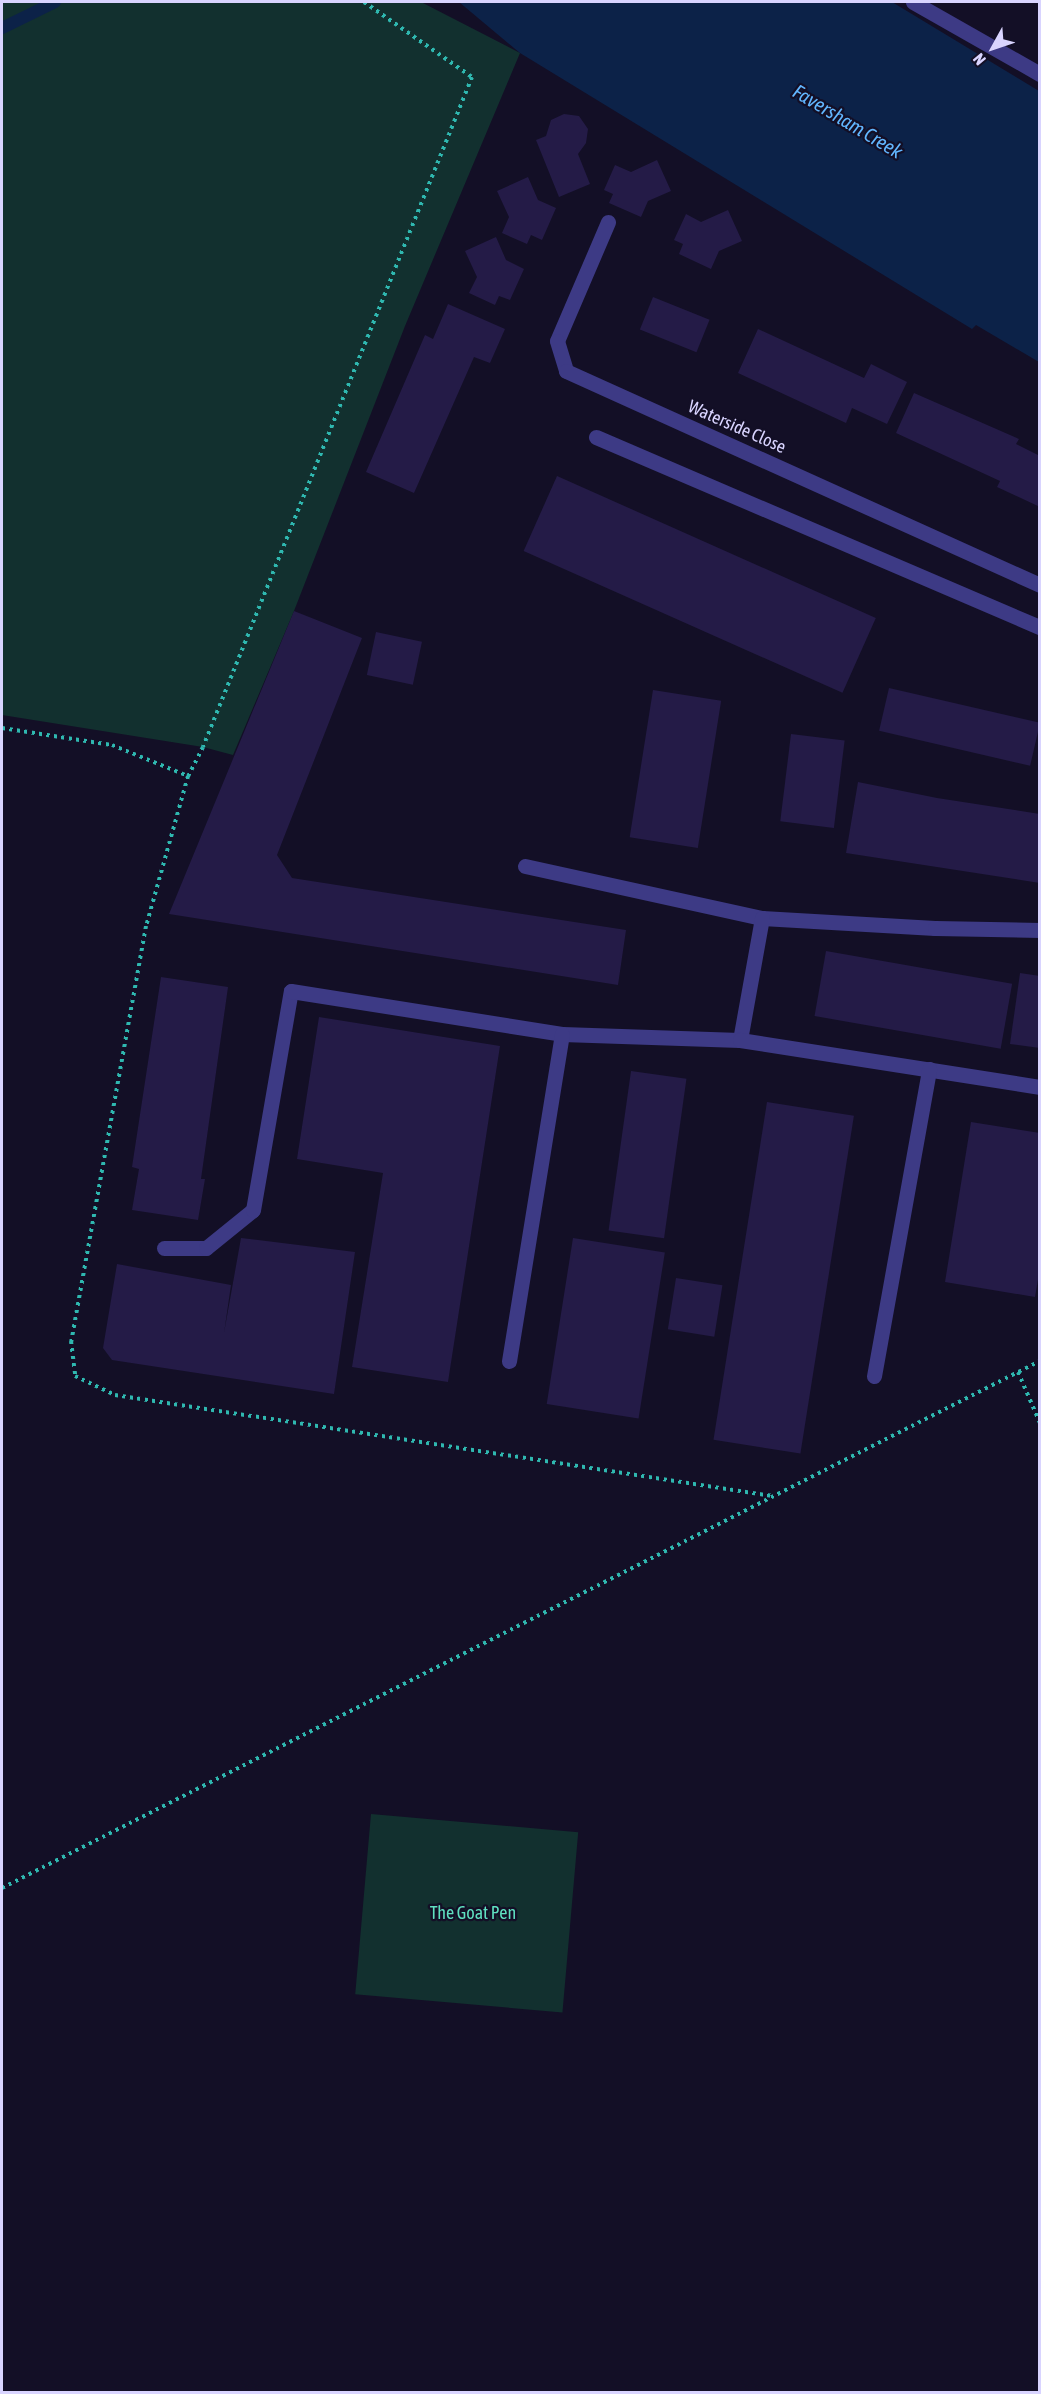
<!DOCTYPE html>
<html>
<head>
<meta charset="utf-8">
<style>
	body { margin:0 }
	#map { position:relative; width:1041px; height:2394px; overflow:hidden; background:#130f26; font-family:"Asap Condensed",sans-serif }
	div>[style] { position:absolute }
	.green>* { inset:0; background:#12302f; transform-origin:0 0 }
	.water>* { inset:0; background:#0c2248 }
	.stream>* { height:12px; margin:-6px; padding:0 6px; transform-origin:6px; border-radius:6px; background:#0c2248 }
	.building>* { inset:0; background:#241b47; transform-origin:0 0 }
	.path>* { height:4px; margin-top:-2px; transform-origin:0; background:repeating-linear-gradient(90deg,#2fb8b0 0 3px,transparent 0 7.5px) }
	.service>* { height:15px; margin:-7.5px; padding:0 7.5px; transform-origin:7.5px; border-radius:7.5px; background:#3d3a85 }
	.minor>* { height:15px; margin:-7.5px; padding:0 7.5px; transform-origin:7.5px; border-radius:7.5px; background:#3d3a85 }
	span { translate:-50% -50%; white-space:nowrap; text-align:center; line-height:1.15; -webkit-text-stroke:4.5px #130f26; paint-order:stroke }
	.street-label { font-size:18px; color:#d9d4ff }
	.park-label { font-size:18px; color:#5fe0c0 }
	.water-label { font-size:20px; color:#62b6ff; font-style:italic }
	.frame { position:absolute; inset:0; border:3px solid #d9d4ff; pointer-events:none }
	.north { position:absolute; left:963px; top:18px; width:60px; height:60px; -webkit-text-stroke:4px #130f26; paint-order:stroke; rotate:230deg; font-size:16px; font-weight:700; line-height:24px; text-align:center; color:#d9d4ff }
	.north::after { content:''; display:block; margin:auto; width:21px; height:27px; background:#d9d4ff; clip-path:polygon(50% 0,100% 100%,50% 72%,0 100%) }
</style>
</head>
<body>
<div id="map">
	<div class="green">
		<div style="clip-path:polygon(2px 2px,421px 2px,520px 53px,405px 326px,294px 611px,233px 755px,203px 747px,2px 715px)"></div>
		<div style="left:371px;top:1814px;width:208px;height:181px;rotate:5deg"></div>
	</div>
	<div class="water">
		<div style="clip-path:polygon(459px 2px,892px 2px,1039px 91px,1039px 362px,976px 325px,972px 329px,520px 53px)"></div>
	</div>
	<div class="stream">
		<div style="left:2px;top:28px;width:59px;rotate:-26.1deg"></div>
	</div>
	<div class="building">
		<div style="clip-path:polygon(564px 114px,579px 116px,588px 129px,586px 143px,578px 154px,590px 184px,559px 197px,536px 140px,546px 136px,551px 120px)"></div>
		<div style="clip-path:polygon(657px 160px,671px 191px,648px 201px,641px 217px,609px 203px,613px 194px,604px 190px,615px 165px,631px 172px)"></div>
		<div style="clip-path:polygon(528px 177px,538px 200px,556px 208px,542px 240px,531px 235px,527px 244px,502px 233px,509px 217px,497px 191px)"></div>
		<div style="clip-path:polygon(728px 210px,742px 241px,719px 251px,711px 269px,679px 254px,683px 244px,674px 240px,686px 214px,701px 222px)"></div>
		<div style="clip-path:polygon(496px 237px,506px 260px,524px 269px,510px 300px,499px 296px,495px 305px,469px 293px,477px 277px,465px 251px)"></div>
		<div style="left:653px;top:297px;width:61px;height:35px;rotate:22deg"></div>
		<div style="clip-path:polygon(448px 304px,505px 329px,490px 363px,474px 357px,414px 493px,366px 472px,425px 335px,433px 339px)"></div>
		<div style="clip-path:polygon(758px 329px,864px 378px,871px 364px,907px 382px,887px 424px,852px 408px,846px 423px,738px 373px)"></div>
		<div style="clip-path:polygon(914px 393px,1019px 439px,1016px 444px,1040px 456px,1040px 507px,997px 487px,1000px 481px,896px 433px)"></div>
		<div style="left:557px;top:476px;width:349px;height:82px;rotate:24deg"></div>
		<div style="clip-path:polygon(294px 611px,362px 638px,277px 855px,292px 878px,626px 930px,618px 985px,169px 914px)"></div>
		<div style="left:376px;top:632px;width:47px;height:44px;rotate:12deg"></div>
		<div style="left:889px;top:688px;width:155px;height:44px;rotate:13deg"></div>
		<div style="left:653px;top:690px;width:69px;height:149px;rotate:9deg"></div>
		<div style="left:791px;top:734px;width:54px;height:88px;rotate:7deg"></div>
		<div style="clip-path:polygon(858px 782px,937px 798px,1040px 814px,1040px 883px,846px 853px)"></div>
		<div style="left:826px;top:951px;width:189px;height:66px;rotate:10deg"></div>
		<div style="clip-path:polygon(1020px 973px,1040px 976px,1040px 1048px,1010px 1044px)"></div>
		<div style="clip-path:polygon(161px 977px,228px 987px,201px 1179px,205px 1179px,198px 1220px,132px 1210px,139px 1169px,132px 1167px)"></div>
		<div style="clip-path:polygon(319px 1017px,500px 1046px,448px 1382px,352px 1367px,383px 1173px,297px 1159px)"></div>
		<div style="left:631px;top:1071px;width:56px;height:161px;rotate:8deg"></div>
		<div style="left:767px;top:1102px;width:88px;height:342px;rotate:9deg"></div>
		<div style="clip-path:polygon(971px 1122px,1040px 1133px,1040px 1268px,1035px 1297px,945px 1282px)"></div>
		<div style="clip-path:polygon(241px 1238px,355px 1252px,334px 1394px,112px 1360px,103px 1348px,117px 1264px,231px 1285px,224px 1333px)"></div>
		<div style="left:573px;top:1238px;width:93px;height:168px;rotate:9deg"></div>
		<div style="left:676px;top:1278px;width:47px;height:52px;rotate:9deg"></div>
	</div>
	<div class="path">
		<div style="left:364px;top:2px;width:131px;rotate:34.8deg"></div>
		<div style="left:472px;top:77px;width:722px;rotate:111.88deg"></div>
		<div style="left:203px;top:747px;width:33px;rotate:117deg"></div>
		<div style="left:188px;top:776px;width:156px;rotate:105.6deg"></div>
		<div style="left:146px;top:926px;width:422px;rotate:100.2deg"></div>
		<div style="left:71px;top:1341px;width:35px;rotate:83deg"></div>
		<div style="left:75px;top:1376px;width:44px;rotate:25.4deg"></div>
		<div style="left:115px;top:1395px;width:666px;rotate:8.73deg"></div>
		<div style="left:2px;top:728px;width:111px;rotate:8.8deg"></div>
		<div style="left:112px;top:745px;width:82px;rotate:22.2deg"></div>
		<div style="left:1018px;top:1372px;width:56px;rotate:66.7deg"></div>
		<div style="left:2px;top:1888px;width:1164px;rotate:-26.92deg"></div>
	</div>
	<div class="service">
		<div style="left:913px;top:2px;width:146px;rotate:29.6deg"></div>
		<div style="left:596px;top:437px;width:483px;rotate:23.2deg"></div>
		<div style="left:525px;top:866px;width:243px;rotate:12.4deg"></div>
		<div style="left:762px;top:918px;width:173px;rotate:3.3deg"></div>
		<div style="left:935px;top:928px;width:105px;rotate:1.1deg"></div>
		<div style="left:740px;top:1040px;width:124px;rotate:-79.8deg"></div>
		<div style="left:164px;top:1248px;width:42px"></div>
		<div style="left:206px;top:1248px;width:60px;rotate:-39deg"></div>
		<div style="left:253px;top:1210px;width:222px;rotate:-80.2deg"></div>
		<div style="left:291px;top:991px;width:274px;rotate:9deg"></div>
		<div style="left:562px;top:1034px;width:178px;rotate:1.9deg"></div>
		<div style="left:740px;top:1040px;width:304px;rotate:8.9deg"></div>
		<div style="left:509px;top:1361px;width:331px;rotate:-80.8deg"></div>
		<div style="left:874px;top:1376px;width:312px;rotate:-79.8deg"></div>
	</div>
	<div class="minor">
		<div style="left:608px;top:222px;width:129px;rotate:113.2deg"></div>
		<div style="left:557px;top:341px;width:31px;rotate:73deg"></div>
		<div style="left:566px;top:371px;width:520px;rotate:24.3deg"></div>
	</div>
	<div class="street-label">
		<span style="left:737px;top:427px;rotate:24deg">Waterside Close</span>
	</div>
	<div class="park-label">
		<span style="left:473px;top:1913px">The Goat Pen</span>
	</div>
	<div class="water-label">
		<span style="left:848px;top:121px;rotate:31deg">Faversham Creek</span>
	</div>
	<div class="frame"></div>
	<div class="north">N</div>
</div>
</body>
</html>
